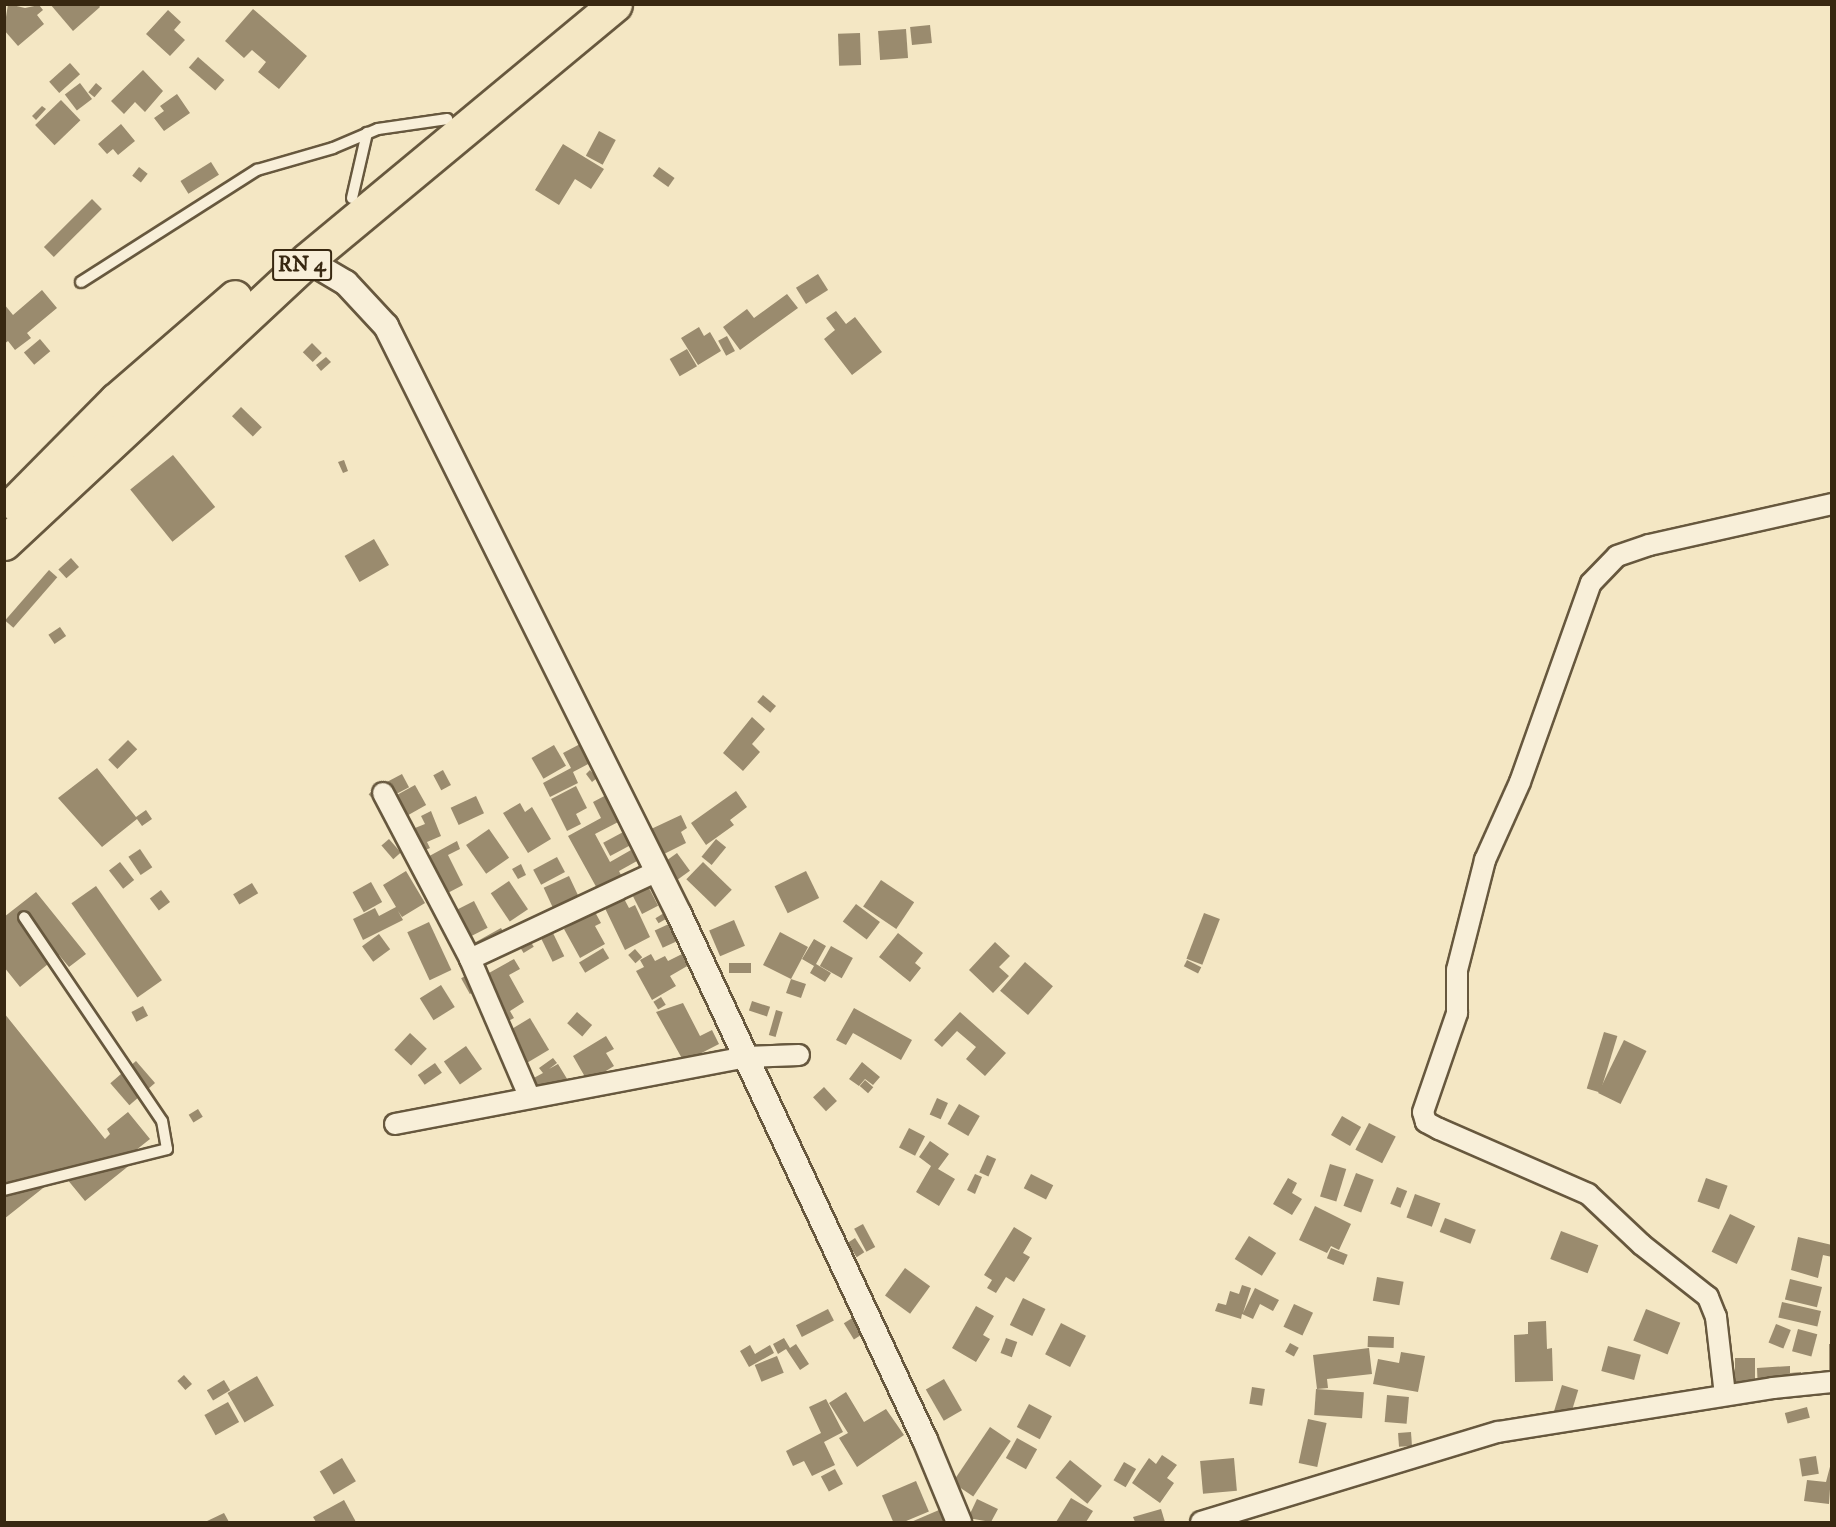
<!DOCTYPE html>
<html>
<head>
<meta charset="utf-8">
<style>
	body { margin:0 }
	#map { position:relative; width:1836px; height:1527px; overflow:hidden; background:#f4e7c4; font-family:"IM FELL DW Pica",serif }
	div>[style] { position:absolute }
	.building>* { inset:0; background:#9a8b6e; transform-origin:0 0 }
	.roads { filter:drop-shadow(2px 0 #67583e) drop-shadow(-2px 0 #67583e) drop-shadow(0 2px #67583e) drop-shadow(0 -2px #67583e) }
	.service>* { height:10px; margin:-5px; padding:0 5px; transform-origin:5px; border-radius:5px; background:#f8efd9 }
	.minor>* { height:20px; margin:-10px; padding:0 10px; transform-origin:10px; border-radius:10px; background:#f8efd9 }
	.tertiary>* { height:24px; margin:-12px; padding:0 12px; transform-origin:12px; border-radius:12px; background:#f8efd9 }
	.trunk>* { height:33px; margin:-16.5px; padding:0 16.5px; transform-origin:16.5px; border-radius:16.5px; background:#f4e7c4 }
	span { translate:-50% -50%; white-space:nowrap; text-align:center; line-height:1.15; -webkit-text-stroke:6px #f8efd9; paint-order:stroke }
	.shield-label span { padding:2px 4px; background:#f8efd9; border:2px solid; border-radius:4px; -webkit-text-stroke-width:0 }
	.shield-label { font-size:21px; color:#382811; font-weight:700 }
	.frame { position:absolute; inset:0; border:6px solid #382811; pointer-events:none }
</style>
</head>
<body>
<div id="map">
	<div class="building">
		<div style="clip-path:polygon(8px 4px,25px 8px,39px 5px,43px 10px,37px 15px,44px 24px,18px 46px,4px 30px)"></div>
		<div style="clip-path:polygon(50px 4px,98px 4px,100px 7px,73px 31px)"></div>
		<div style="clip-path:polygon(253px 9px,307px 56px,279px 89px,258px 72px,266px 62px,252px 50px,244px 58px,225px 41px)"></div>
		<div style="clip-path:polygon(168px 10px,181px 22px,174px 30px,185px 40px,170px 56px,146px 34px)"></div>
		<div style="left:930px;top:25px;width:18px;height:20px;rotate:84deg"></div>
		<div style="left:906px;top:29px;width:29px;height:28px;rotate:86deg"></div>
		<div style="left:860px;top:33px;width:32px;height:22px;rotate:88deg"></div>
		<div style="left:198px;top:57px;width:35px;height:14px;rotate:41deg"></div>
		<div style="left:70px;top:63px;width:15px;height:28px;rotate:48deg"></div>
		<div style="clip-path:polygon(143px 70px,163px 91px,145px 112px,135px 102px,124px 114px,111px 101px)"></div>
		<div style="left:80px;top:83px;width:20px;height:19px;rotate:53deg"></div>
		<div style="left:96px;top:83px;width:8px;height:12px;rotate:40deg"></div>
		<div style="clip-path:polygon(177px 94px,190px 113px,164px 131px,154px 118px,164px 111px,160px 106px)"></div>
		<div style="left:61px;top:100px;width:28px;height:36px;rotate:46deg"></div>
		<div style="clip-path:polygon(42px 106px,46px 109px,36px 120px,32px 116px)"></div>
		<div style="clip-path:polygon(121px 124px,135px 141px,118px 155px,113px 149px,107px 154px,98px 144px)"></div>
		<div style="left:599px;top:131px;width:19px;height:28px;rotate:28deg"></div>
		<div style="clip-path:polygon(563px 144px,604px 169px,591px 189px,575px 179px,559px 205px,535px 190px)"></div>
		<div style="left:211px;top:162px;width:15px;height:36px;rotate:58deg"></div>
		<div style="left:139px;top:167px;width:11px;height:11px;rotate:38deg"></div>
		<div style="left:659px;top:167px;width:19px;height:11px;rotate:35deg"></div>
		<div style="left:92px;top:199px;width:14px;height:68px;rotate:45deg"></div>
		<div style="left:818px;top:274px;width:19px;height:26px;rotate:58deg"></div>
		<div style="clip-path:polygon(42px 290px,57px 308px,27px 333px,31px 338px,15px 350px,8px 341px,4px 344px,4px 304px,13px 315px)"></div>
		<div style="clip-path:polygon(787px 294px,798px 308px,740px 350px,723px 327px,747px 309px,754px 318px)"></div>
		<div style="clip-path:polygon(836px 311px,846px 324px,855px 317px,882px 352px,852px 375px,824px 339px,835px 330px,826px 318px)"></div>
		<div style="clip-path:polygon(699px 327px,704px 336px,710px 332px,721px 351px,698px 365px,681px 338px)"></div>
		<div style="left:727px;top:336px;width:17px;height:10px;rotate:62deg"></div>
		<div style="left:40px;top:339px;width:16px;height:21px;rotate:50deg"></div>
		<div style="left:312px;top:343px;width:14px;height:13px;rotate:45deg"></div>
		<div style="left:687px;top:349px;width:20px;height:20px;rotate:60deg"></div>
		<div style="clip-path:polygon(326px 357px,331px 362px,321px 371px,316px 365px)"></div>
		<div style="left:241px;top:407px;width:29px;height:13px;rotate:44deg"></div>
		<div style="left:173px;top:455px;width:67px;height:55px;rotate:51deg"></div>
		<div style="clip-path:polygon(344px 460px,348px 471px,343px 473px,338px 462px)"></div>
		<div style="left:374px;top:539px;width:30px;height:34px;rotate:60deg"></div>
		<div style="left:71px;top:558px;width:12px;height:17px;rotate:48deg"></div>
		<div style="left:49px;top:570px;width:11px;height:67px;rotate:41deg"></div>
		<div style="left:60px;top:627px;width:11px;height:14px;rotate:56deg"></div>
		<div style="left:763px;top:695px;width:17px;height:9px;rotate:40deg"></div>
		<div style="clip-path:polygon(752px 717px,765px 729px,752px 744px,760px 752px,743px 771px,723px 753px)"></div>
		<div style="left:128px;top:740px;width:13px;height:28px;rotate:45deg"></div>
		<div style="clip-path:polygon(582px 743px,592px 762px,573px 772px,578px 783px,550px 797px,543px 783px,571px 768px,563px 753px)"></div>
		<div style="left:554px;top:745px;width:24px;height:26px;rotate:60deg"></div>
		<div style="clip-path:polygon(97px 768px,136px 817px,146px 810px,152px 819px,142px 826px,137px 819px,102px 847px,58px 798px)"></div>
		<div style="left:443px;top:770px;width:17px;height:11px;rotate:62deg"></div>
		<div style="clip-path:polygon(590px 770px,597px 778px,592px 782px,586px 774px)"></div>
		<div style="left:402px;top:774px;width:15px;height:22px;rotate:62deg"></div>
		<div style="left:379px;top:785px;width:13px;height:14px;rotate:48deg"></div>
		<div style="left:415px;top:785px;width:23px;height:30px;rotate:61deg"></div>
		<div style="clip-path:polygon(576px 786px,587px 808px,576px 814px,581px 824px,567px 831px,551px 799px)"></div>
		<div style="clip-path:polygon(736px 791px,747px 807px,730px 820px,734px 825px,706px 845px,691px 823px)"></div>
		<div style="clip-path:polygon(610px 793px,624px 819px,595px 834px,610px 862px,631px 850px,637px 861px,619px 871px,623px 879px,599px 892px,568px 836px,601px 818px,593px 802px)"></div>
		<div style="left:476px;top:796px;width:19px;height:28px;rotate:65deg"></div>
		<div style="clip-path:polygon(520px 803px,525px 812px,532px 807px,551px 839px,528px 853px,503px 813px)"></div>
		<div style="clip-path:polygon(431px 811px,441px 836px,427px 842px,430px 848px,419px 853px,410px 830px,425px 824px,421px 816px)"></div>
		<div style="clip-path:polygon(681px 815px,687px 828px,681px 832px,686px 843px,662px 855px,649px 830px)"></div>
		<div style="left:489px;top:829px;width:35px;height:28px;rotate:55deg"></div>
		<div style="left:627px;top:830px;width:15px;height:27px;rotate:62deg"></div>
		<div style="left:389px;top:839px;width:18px;height:10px;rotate:49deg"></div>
		<div style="left:716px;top:839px;width:13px;height:23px;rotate:39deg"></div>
		<div style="clip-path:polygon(457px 841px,460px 849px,448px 855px,463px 885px,442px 896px,422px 860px)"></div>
		<div style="left:140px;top:849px;width:22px;height:14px;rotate:56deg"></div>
		<div style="left:677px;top:853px;width:22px;height:15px;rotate:54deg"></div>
		<div style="left:557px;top:857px;width:17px;height:27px;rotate:62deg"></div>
		<div style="left:120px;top:862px;width:23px;height:14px;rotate:52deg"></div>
		<div style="left:703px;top:862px;width:40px;height:24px;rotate:44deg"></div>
		<div style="clip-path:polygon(521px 864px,526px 875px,518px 879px,512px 869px)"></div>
		<div style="clip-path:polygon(406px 871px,425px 903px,402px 917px,398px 911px,403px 920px,363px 940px,353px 919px,375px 908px,379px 916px,396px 907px,383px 885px)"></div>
		<div style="left:806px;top:871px;width:30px;height:35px;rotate:64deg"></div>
		<div style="left:569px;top:876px;width:23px;height:28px;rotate:65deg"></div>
		<div style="left:881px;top:880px;width:40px;height:32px;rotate:34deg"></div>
		<div style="left:509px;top:881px;width:34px;height:22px;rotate:56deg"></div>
		<div style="left:371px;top:882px;width:23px;height:21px;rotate:61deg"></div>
		<div style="left:252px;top:883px;width:12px;height:22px;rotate:59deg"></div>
		<div style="left:96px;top:886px;width:115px;height:30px;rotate:55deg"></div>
		<div style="left:649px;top:888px;width:20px;height:18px;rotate:63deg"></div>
		<div style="left:161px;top:890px;width:15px;height:14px;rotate:53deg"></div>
		<div style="clip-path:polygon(36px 892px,86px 954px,69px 967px,59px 955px,20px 987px,4px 967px,4px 917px)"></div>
		<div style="clip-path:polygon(621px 893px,629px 908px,635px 905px,650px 937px,625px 950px,602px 902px)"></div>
		<div style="left:474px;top:901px;width:30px;height:27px;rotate:63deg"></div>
		<div style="left:856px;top:904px;width:30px;height:22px;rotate:37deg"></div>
		<div style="clip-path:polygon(595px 912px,601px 923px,595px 926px,605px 944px,580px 958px,564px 929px)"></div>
		<div style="left:664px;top:913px;width:6px;height:10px;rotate:59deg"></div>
		<div style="left:1204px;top:913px;width:17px;height:49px;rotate:21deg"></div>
		<div style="left:734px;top:920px;width:28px;height:27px;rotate:67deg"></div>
		<div style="left:429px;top:922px;width:53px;height:24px;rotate:65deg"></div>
		<div style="left:671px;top:923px;width:19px;height:18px;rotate:65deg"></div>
		<div style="left:501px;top:928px;width:21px;height:38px;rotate:61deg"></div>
		<div style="left:552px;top:931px;width:28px;height:13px;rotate:64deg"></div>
		<div style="clip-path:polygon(780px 932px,808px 947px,791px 979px,806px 984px,801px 998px,786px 993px,791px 979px,763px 965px)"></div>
		<div style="clip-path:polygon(898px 933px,923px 953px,915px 963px,921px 968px,910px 982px,879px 957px)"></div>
		<div style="left:379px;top:934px;width:19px;height:21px;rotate:54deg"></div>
		<div style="left:529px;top:939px;width:9px;height:12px;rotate:58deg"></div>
		<div style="clip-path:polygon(814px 939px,826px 946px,816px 964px,831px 973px,825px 982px,810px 973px,814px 966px,802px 959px)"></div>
		<div style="clip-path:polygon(995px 942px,1010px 956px,999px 967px,1009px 976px,993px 993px,969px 970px)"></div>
		<div style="left:831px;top:946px;width:25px;height:23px;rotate:29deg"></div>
		<div style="left:603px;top:948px;width:12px;height:28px;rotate:59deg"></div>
		<div style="left:635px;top:949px;width:11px;height:9px;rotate:49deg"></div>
		<div style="clip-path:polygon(651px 954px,655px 961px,665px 956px,668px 961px,682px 954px,689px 965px,670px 976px,676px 986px,652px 1000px,636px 971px,644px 967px,640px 960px)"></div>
		<div style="clip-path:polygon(514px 959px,520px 969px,509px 975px,524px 1002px,510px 1011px,514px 1018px,505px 1023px,480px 978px)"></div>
		<div style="left:1187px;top:960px;width:16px;height:7px;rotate:27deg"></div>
		<div style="left:1025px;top:962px;width:37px;height:38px;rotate:41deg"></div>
		<div style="left:729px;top:963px;width:22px;height:10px"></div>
		<div style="left:469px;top:974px;width:18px;height:9px;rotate:61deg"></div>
		<div style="left:441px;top:985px;width:26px;height:25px;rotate:58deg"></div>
		<div style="left:661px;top:997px;width:9px;height:9px;rotate:58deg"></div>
		<div style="left:752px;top:1001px;width:19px;height:10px;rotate:18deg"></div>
		<div style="clip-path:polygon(683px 1003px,700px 1036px,712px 1030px,719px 1044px,684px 1062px,656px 1012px)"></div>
		<div style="left:143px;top:1006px;width:11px;height:13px;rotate:63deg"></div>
		<div style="clip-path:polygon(854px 1008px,912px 1040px,901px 1060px,853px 1033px,846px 1045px,836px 1040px)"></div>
		<div style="left:776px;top:1010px;width:7px;height:26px;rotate:16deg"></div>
		<div style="left:577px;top:1012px;width:20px;height:15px;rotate:41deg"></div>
		<div style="clip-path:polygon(960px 1012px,1006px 1053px,985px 1076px,966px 1059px,976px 1047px,957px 1031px,942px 1047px,934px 1040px)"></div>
		<div style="clip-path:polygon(4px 1013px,105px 1139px,110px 1134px,107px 1129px,128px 1112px,150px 1139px,126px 1158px,131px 1164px,85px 1201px,62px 1173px,4px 1219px)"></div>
		<div style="left:530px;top:1018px;width:37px;height:26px;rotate:59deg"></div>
		<div style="left:1604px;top:1032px;width:14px;height:59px;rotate:17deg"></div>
		<div style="left:410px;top:1033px;width:23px;height:23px;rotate:43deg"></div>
		<div style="clip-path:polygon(606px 1036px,614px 1049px,606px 1053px,614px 1066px,588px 1082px,573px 1056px)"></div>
		<div style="left:1624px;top:1040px;width:25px;height:59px;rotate:26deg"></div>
		<div style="left:466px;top:1046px;width:28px;height:27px;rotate:55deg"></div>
		<div style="clip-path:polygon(553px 1058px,557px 1063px,549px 1069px,558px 1064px,572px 1087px,544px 1103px,530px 1080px,543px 1073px,539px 1068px)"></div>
		<div style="left:136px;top:1061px;width:29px;height:34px;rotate:49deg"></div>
		<div style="clip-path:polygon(862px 1062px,880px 1077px,873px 1085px,865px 1079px,859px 1086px,849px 1079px)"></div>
		<div style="left:435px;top:1063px;width:12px;height:21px;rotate:55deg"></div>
		<div style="left:865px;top:1080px;width:11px;height:8px;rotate:41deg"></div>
		<div style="left:824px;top:1087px;width:19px;height:15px;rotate:47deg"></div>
		<div style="left:937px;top:1098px;width:12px;height:18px;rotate:24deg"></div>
		<div style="left:959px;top:1104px;width:24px;height:23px;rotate:30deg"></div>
		<div style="left:198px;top:1109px;width:9px;height:11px;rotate:58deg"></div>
		<div style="left:1342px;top:1116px;width:22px;height:22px;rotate:30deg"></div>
		<div style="left:1369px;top:1123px;width:30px;height:30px;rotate:27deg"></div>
		<div style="left:909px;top:1128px;width:18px;height:22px;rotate:27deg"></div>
		<div style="clip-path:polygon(930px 1141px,949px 1154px,938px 1169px,955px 1179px,939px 1206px,916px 1192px,931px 1166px,919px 1157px)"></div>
		<div style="left:987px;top:1155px;width:10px;height:19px;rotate:24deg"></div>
		<div style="left:1330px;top:1164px;width:17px;height:34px;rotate:17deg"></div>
		<div style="left:1356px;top:1173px;width:19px;height:35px;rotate:21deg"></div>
		<div style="clip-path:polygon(975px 1174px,982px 1177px,975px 1194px,967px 1190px)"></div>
		<div style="left:1031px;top:1174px;width:25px;height:16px;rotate:27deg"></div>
		<div style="clip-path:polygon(1288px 1178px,1297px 1183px,1292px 1193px,1302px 1199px,1292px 1215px,1273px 1204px)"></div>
		<div style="left:1706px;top:1178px;width:23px;height:25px;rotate:20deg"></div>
		<div style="left:1397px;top:1187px;width:11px;height:18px;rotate:22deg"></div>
		<div style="left:1415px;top:1194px;width:27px;height:25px;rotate:20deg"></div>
		<div style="clip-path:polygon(1315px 1206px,1351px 1224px,1339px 1250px,1331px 1246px,1327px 1253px,1299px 1240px)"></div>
		<div style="left:1730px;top:1214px;width:28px;height:42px;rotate:26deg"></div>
		<div style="left:1445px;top:1218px;width:33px;height:15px;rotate:21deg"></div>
		<div style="left:863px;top:1224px;width:26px;height:10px;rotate:62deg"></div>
		<div style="clip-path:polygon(1014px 1227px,1032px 1238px,1023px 1253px,1030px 1257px,1014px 1282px,1006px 1277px,996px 1293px,987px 1288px,992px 1280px,984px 1275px)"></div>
		<div style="left:1561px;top:1231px;width:40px;height:30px;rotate:21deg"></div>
		<div style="left:1249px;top:1236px;width:32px;height:27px;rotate:32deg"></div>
		<div style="clip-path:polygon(1798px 1237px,1832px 1245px,1832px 1257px,1823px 1255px,1818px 1278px,1791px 1270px)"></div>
		<div style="left:855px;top:1238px;width:17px;height:9px;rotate:57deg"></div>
		<div style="left:1331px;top:1248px;width:18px;height:11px;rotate:22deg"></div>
		<div style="left:905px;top:1268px;width:31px;height:34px;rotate:36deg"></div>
		<div style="left:1377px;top:1277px;width:27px;height:24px;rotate:10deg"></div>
		<div style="left:1790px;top:1279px;width:33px;height:21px;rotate:14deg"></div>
		<div style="clip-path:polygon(1242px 1285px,1251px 1288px,1243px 1313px,1255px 1288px,1279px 1300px,1273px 1311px,1260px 1304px,1253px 1319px,1242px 1314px,1241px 1319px,1215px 1311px,1218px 1303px,1226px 1305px,1230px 1291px,1239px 1294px)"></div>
		<div style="left:1023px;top:1298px;width:25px;height:30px;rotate:26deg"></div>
		<div style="left:1782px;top:1302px;width:40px;height:16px;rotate:13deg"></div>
		<div style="left:1294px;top:1304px;width:21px;height:25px;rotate:25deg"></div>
		<div style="clip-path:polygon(976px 1306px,994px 1316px,983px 1335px,990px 1339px,976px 1362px,952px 1348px)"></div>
		<div style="left:828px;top:1309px;width:13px;height:36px;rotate:63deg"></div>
		<div style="left:1646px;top:1309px;width:37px;height:34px;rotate:22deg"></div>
		<div style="left:854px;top:1317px;width:19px;height:12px;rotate:58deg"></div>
		<div style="clip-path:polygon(1546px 1321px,1547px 1349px,1552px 1348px,1553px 1381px,1515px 1382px,1514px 1335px,1528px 1334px,1528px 1322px)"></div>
		<div style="left:1061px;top:1323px;width:28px;height:35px;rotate:27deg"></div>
		<div style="left:1776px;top:1324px;width:16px;height:20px;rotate:22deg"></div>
		<div style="left:1798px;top:1329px;width:20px;height:23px;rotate:15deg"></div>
		<div style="left:1368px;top:1336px;width:26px;height:11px;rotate:2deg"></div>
		<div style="clip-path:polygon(784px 1338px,790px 1348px,796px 1344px,809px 1364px,800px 1370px,786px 1349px,778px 1354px,773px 1344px)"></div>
		<div style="left:1006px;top:1338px;width:12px;height:16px;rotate:20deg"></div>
		<div style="left:1290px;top:1343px;width:10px;height:10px;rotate:29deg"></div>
		<div style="left:1832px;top:1344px;width:48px;height:3px;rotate:90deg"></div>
		<div style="clip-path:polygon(750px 1345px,755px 1354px,770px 1345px,774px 1353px,749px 1367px,740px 1351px)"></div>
		<div style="left:1608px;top:1346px;width:34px;height:26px;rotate:15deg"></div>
		<div style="clip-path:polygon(1369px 1348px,1372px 1374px,1327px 1379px,1328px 1388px,1317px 1389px,1313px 1355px)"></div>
		<div style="clip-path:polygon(1401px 1352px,1425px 1356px,1418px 1392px,1373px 1384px,1378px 1359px,1399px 1363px)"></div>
		<div style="left:777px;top:1356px;width:18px;height:24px;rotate:68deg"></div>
		<div style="left:1755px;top:1358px;width:33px;height:20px;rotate:90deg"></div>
		<div style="clip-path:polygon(1790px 1366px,1790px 1373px,1801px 1372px,1802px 1390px,1758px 1392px,1757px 1368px)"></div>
		<div style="left:184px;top:1375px;width:12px;height:9px;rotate:48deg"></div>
		<div style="left:257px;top:1376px;width:34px;height:34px;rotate:60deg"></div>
		<div style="left:944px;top:1379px;width:36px;height:21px;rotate:60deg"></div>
		<div style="left:224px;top:1380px;width:12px;height:20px;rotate:59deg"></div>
		<div style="left:1562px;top:1385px;width:17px;height:31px;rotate:17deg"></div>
		<div style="left:1252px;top:1387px;width:13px;height:17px;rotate:9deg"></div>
		<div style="left:1316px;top:1389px;width:48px;height:26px;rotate:4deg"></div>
		<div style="clip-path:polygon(846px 1392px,864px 1422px,886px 1409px,904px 1435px,857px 1467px,839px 1438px,848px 1433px,829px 1403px)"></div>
		<div style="left:1387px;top:1395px;width:22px;height:27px;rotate:5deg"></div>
		<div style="clip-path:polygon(826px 1399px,843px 1432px,824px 1442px,835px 1465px,812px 1476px,804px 1461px,793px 1466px,786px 1451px,821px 1433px,809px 1407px)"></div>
		<div style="left:228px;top:1402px;width:23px;height:27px;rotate:61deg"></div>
		<div style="left:1029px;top:1404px;width:26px;height:26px;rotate:28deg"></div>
		<div style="left:1807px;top:1407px;width:11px;height:23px;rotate:75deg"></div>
		<div style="left:1308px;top:1419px;width:19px;height:45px;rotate:12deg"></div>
		<div style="left:990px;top:1427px;width:25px;height:67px;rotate:34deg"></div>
		<div style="left:1411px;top:1432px;width:14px;height:13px;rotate:86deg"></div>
		<div style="left:1017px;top:1438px;width:23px;height:23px;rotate:29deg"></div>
		<div style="clip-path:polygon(1162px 1455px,1177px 1465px,1167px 1478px,1174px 1483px,1160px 1503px,1132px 1483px,1149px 1458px,1156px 1464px)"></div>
		<div style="left:1816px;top:1456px;width:18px;height:17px;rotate:81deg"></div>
		<div style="left:342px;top:1458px;width:27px;height:26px;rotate:59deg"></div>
		<div style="left:1234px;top:1458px;width:33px;height:34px;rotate:85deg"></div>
		<div style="clip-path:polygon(1832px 1459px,1829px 1504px,1804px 1501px,1807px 1480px,1826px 1482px)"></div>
		<div style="left:1070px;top:1460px;width:41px;height:23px;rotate:39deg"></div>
		<div style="left:1124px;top:1462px;width:14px;height:21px;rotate:30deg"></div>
		<div style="left:835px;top:1469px;width:17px;height:16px;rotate:62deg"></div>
		<div style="left:916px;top:1481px;width:33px;height:37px;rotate:67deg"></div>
		<div style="clip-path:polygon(1071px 1498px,1093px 1511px,1086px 1522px,1056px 1522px)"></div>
		<div style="clip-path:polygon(977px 1499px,998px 1509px,991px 1522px,968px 1518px)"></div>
		<div style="clip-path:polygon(344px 1500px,356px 1522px,316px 1522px,313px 1517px)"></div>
		<div style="clip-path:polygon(1161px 1509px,1165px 1522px,1135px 1522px,1133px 1517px)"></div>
		<div style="clip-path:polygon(939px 1510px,944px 1522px,911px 1522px)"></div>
		<div style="clip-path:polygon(224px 1513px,229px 1522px,205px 1522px)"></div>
	</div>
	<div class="roads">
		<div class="service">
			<div style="left:352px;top:198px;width:67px;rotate:-77deg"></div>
			<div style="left:81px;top:282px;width:209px;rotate:-32.5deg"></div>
			<div style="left:257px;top:170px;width:79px;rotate:-16.1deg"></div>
			<div style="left:333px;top:148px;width:49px;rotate:-22.9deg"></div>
			<div style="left:378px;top:129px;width:70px;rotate:-8.2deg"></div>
			<div style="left:4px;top:1190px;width:168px;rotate:-14.1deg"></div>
			<div style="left:167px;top:1149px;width:28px;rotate:-100deg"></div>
			<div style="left:162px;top:1121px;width:246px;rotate:-124.1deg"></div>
		</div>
		<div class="minor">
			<div style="left:383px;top:793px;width:187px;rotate:62.3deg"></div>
			<div style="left:470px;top:959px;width:151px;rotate:66.7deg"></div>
			<div style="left:470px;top:959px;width:208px;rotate:-25.1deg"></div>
			<div style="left:395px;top:1124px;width:357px;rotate:-10.8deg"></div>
			<div style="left:746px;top:1057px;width:53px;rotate:-2.2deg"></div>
			<div style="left:1725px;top:1395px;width:79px;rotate:-96.6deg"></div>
			<div style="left:1716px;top:1317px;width:22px;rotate:-112deg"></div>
			<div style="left:1708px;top:1297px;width:85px;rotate:-141.7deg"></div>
			<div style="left:1641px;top:1244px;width:73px;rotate:-136.7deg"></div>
			<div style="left:1588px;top:1194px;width:163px;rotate:-156.4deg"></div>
			<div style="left:1439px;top:1129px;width:15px;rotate:-152deg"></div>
			<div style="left:1426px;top:1122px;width:10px;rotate:-107deg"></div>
			<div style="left:1423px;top:1112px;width:105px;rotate:-71deg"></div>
			<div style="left:1457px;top:1013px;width:43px;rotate:-90deg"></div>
			<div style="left:1457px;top:970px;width:114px;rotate:-75.7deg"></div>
			<div style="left:1485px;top:860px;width:85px;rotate:-65.8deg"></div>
			<div style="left:1520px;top:782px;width:211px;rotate:-70.4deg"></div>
			<div style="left:1591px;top:583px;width:37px;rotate:-46deg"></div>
			<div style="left:1617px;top:556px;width:34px;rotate:-19deg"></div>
			<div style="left:1649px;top:545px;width:188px;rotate:-12.6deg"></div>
			<div style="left:1201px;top:1522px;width:310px;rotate:-16.9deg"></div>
			<div style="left:1498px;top:1432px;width:278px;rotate:-9.1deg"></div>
			<div style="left:1773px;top:1388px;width:59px;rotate:-5.8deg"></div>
		</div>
		<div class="tertiary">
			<div style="left:307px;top:260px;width:45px;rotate:30.5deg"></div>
			<div style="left:346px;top:283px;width:59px;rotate:47.1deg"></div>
			<div style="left:386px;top:326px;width:657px;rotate:63.51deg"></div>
			<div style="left:679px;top:914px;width:581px;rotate:64.94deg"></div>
			<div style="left:925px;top:1440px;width:89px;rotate:67.5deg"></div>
		</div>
		<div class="trunk">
			<div style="left:14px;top:503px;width:145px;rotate:-45.3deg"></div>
			<div style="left:116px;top:400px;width:157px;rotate:-40.9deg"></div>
			<div style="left:4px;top:543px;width:415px;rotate:-43deg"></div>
			<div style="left:307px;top:260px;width:400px;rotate:-39.7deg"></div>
		</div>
	</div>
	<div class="shield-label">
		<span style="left:302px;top:265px">RN 4</span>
	</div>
	<div class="frame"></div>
</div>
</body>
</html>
